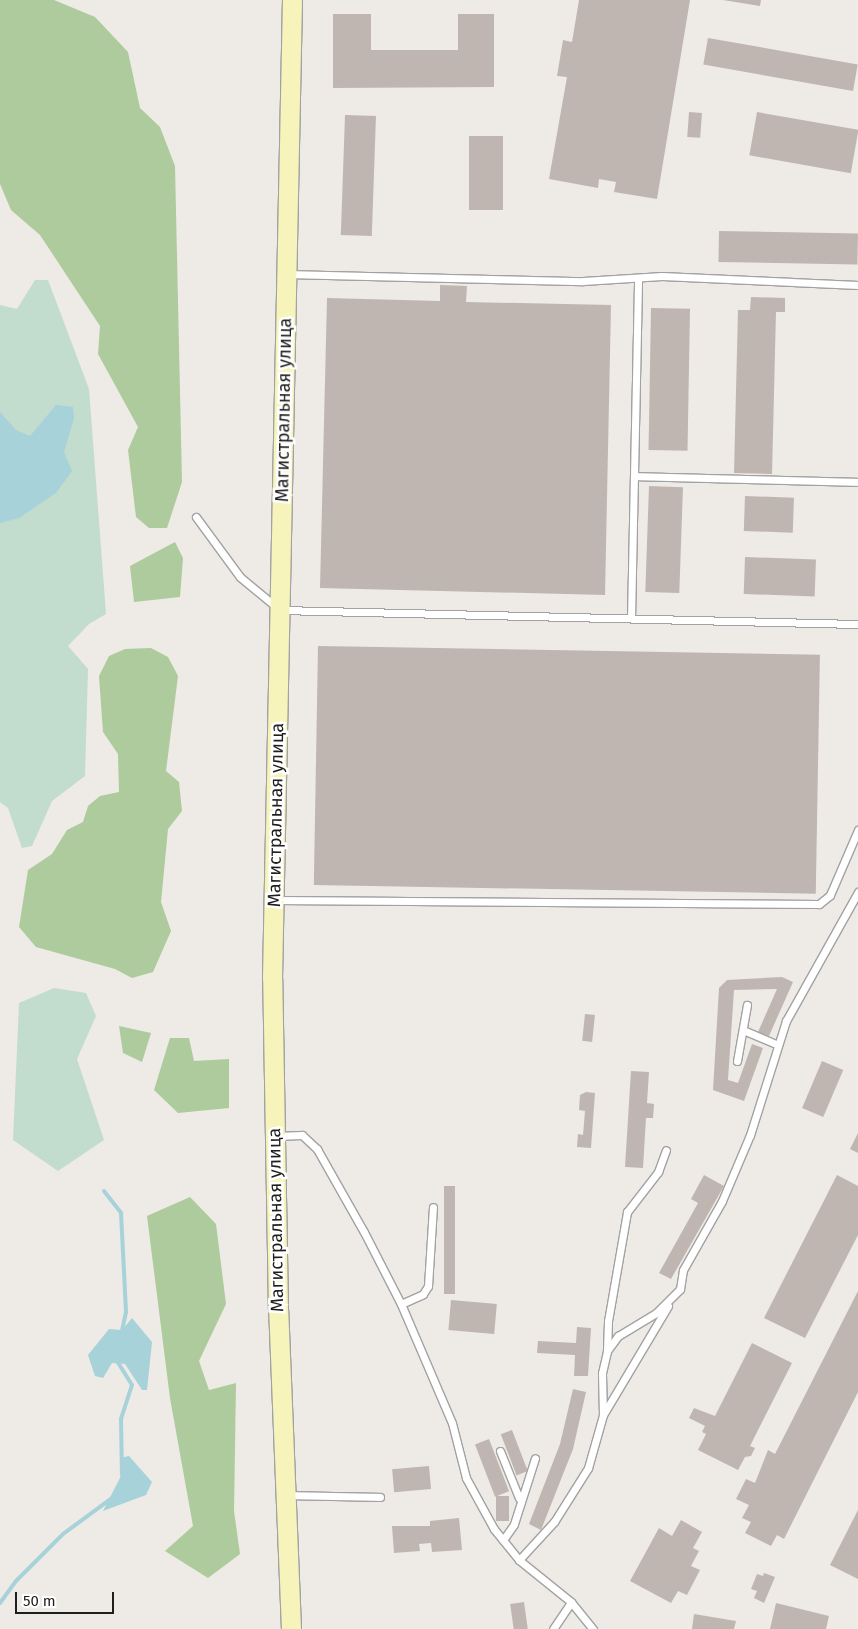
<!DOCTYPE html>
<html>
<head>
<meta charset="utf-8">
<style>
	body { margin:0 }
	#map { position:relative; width:858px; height:1629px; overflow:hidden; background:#eeeae5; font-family:"Fira Sans",sans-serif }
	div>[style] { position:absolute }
	.forest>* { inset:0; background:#adcb9c }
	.wetland>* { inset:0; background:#c2dcce }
	.water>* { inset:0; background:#a7d2da }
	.stream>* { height:4px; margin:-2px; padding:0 2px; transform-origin:2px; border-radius:2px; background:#a7d2da }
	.building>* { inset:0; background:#bfb6b1; transform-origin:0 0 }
	.roads { filter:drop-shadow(1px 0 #a2a2a2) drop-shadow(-1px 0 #a2a2a2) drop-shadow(0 1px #a2a2a2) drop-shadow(0 -1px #a2a2a2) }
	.lane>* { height:7px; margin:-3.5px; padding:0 3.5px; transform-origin:3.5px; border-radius:3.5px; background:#fff }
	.secondary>* { height:19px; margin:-9.5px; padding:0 9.5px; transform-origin:9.5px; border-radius:9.5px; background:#f6f4bb }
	span { translate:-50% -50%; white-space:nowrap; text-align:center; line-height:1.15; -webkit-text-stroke:5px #fff; paint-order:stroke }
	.street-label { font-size:18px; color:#1e1e1e }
	.scale { position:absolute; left:15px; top:1592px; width:99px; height:22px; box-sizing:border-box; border:2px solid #1e1e1e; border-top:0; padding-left:6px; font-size:15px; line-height:18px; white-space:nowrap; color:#1e1e1e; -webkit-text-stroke:4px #fff; paint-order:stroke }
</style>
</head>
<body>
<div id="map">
	<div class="forest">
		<div style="clip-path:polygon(0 0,54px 0,95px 17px,128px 52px,140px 108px,160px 127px,175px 166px,182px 482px,167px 528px,149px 528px,136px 517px,128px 450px,138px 427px,98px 354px,100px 326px,40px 235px,11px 210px,0 184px)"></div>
		<div style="clip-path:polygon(175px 542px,183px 558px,180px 597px,134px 602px,130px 566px)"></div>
		<div style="clip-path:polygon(151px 648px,168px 657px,178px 676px,166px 771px,179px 782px,182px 811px,168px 829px,161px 902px,171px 931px,153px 972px,132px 978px,115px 969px,36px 947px,19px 927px,28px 870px,52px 854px,67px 830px,83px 822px,88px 806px,100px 796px,119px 792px,118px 754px,103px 732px,99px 676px,109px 656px,125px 649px)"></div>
		<div style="clip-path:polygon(119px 1026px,151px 1033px,142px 1062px,123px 1053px)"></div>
		<div style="clip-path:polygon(170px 1038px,189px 1038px,194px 1061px,229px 1059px,229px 1108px,178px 1113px,154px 1090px)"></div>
		<div style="clip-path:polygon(190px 1197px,216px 1224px,226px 1304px,199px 1361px,209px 1390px,236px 1383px,234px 1511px,240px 1554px,208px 1578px,165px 1551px,193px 1526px,170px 1398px,147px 1216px)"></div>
	</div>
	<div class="wetland">
		<div style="clip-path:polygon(35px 280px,48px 280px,89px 389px,106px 614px,89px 624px,68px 646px,88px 669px,85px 776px,52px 801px,32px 846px,22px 848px,8px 808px,0 802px,0 305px,17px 309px)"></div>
		<div style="clip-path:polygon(54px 988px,86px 993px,96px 1016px,77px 1059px,104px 1140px,58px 1171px,13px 1140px,19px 1003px)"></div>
	</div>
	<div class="water">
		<div style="clip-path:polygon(56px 405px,73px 407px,74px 418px,64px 452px,72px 471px,56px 493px,19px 518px,0 523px,0 412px,16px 430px,30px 436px)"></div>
		<div style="clip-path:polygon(132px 1318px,152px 1342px,147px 1390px,142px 1390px,125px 1364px,112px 1363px,103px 1378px,95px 1376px,88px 1355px,109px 1329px,122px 1330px)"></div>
		<div style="clip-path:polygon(129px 1456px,152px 1482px,146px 1495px,103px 1511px,122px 1474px,120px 1458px)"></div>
	</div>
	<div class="stream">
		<div style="left:104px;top:1191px;width:28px;rotate:52deg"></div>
		<div style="left:121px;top:1213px;width:99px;rotate:87.1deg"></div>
		<div style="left:126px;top:1312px;width:24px;rotate:102deg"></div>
		<div style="left:117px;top:1361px;width:28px;rotate:58deg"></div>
		<div style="left:132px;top:1385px;width:36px;rotate:108deg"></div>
		<div style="left:121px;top:1419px;width:56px;rotate:89deg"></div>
		<div style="left:0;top:1603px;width:27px;rotate:-54deg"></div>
		<div style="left:16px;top:1581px;width:66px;rotate:-45deg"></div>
		<div style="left:63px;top:1534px;width:61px;rotate:-36.3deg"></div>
	</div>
	<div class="building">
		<div style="clip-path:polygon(579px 0,690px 0,657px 199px,614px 192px,616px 182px,599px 179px,598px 188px,549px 179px,567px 77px,557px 76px,563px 40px,572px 42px)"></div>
		<div style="clip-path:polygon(723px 0,761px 0,760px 6px)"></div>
		<div style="clip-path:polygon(333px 14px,371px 14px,371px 50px,458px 50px,458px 14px,494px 14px,494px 87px,333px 88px)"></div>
		<div style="left:708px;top:38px;width:152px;height:27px;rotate:10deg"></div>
		<div style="left:689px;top:112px;width:13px;height:25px;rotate:4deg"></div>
		<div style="left:757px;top:112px;width:103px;height:44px;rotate:10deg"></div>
		<div style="left:345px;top:115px;width:31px;height:120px;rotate:2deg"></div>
		<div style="left:469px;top:136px;width:34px;height:74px"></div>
		<div style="left:719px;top:231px;width:139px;height:31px;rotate:1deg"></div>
		<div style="clip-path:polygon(440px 285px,467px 286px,466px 302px,611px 305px,605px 595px,320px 588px,327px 298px,440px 301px)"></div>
		<div style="clip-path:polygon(751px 297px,785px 298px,785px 312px,776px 312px,772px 474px,734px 473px,738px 310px,750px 310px)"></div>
		<div style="left:651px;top:308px;width:39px;height:142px;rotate:1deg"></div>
		<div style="left:649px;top:486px;width:34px;height:106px;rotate:2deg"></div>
		<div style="left:745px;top:496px;width:49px;height:35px;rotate:2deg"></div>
		<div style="left:745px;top:557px;width:71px;height:37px;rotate:2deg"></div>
		<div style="left:318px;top:646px;width:502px;height:239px;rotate:1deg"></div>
		<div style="clip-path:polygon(782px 977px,793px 982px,769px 1036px,758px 1032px,777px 989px,734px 990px,728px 1080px,738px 1083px,752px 1044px,763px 1048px,744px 1101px,713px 1090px,719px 988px,727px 980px)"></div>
		<div style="left:585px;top:1014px;width:10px;height:27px;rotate:6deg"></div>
		<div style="left:822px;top:1061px;width:23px;height:51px;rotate:23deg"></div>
		<div style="clip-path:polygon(631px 1071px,649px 1072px,647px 1103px,654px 1104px,653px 1118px,646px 1118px,643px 1168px,625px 1167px)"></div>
		<div style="clip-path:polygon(586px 1092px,595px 1093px,591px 1148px,577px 1147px,578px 1134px,583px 1135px,585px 1111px,579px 1110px,580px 1095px)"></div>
		<div style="clip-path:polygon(858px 1133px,858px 1153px,850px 1149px)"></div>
		<div style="clip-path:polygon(704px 1175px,724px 1186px,671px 1279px,659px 1273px,698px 1203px,691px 1199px)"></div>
		<div style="clip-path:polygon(837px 1175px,858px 1186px,858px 1235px,805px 1338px,764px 1318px)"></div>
		<div style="left:444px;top:1186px;width:11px;height:108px"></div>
		<div style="clip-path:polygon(858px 1291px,858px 1392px,784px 1539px,777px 1535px,771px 1546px,745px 1533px,751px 1522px,742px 1518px,749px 1505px,736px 1499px,746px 1479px,755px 1483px,768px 1450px,775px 1454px)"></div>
		<div style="left:451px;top:1300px;width:46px;height:30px;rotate:5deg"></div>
		<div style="clip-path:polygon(577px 1327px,591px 1328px,588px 1376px,574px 1376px,575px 1355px,537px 1353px,538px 1341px,576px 1343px)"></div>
		<div style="clip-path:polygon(752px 1343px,792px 1363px,750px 1446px,755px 1448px,751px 1456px,745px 1457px,738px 1470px,698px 1450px,706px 1434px,702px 1432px,705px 1426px,689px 1418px,694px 1408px,715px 1416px)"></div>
		<div style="clip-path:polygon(573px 1389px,586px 1392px,573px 1449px,541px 1530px,529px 1524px,560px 1444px)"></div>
		<div style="left:512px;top:1430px;width:44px;height:12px;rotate:69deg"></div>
		<div style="left:489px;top:1439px;width:56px;height:15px;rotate:69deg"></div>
		<div style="left:429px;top:1466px;width:23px;height:37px;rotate:85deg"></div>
		<div style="left:496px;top:1496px;width:13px;height:25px"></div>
		<div style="clip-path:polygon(858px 1510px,858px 1579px,830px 1565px)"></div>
		<div style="clip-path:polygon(459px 1518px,462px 1550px,432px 1552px,431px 1543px,419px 1544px,420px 1551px,394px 1553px,392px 1526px,430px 1526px,430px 1521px)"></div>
		<div style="clip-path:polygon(681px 1520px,702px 1532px,693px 1548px,699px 1551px,691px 1566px,700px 1570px,687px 1595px,678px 1591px,671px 1603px,630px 1581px,659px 1528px,672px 1536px)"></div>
		<div style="clip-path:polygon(764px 1573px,775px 1577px,764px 1603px,754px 1598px,757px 1591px,751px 1589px,757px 1574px,763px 1576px)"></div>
		<div style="left:524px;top:1602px;width:27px;height:14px;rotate:82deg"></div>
		<div style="clip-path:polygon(776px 1603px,829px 1616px,826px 1629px,770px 1629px)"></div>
		<div style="clip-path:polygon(694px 1614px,736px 1621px,734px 1629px,692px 1629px)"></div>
	</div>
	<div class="roads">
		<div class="lane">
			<div style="left:286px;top:274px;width:297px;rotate:1.4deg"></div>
			<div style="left:583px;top:281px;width:79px;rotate:-3.6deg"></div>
			<div style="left:662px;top:276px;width:196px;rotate:2.6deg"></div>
			<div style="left:634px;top:476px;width:224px;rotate:1.5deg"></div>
			<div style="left:196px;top:517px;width:74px;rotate:53.7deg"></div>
			<div style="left:240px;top:577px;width:52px;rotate:39.5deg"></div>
			<div style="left:280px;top:610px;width:578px;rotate:1.39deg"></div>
			<div style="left:631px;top:618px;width:340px;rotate:-88.8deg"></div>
			<div style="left:275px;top:900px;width:544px;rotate:0.42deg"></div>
			<div style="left:819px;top:904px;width:14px;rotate:-39deg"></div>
			<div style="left:830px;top:895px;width:71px;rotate:-66.7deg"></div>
			<div style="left:743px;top:1030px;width:38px;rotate:23deg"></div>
			<div style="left:737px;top:1061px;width:57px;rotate:-79.9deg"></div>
			<div style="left:275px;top:1136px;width:27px;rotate:-2deg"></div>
			<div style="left:302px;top:1135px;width:21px;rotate:43deg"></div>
			<div style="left:317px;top:1149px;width:95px;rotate:60.5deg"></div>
			<div style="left:364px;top:1232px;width:81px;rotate:62.8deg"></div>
			<div style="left:401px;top:1304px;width:129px;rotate:66.8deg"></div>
			<div style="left:452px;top:1423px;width:57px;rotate:75.7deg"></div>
			<div style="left:466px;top:1478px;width:58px;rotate:61.2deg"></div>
			<div style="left:494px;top:1529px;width:40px;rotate:51deg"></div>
			<div style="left:519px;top:1560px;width:67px;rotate:38.9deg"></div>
			<div style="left:571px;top:1602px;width:35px;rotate:51deg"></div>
			<div style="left:401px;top:1304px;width:24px;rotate:-24deg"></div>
			<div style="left:423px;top:1294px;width:9px;rotate:-58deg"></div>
			<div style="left:428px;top:1286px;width:79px;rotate:-86.4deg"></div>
			<div style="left:607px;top:1350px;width:29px;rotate:-88deg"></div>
			<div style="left:608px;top:1321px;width:111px;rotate:-80.1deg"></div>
			<div style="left:627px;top:1212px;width:51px;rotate:-52.2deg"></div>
			<div style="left:658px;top:1172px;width:23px;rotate:-70deg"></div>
			<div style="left:603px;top:1415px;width:127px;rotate:-59.2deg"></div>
			<div style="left:500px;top:1451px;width:51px;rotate:68deg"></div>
			<div style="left:287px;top:1495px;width:93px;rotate:1.2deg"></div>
			<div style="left:503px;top:1540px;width:19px;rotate:-55deg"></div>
			<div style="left:514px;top:1524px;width:69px;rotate:-72.3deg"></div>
			<div style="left:519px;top:1560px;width:52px;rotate:-47.4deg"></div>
			<div style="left:554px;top:1522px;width:64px;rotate:-57.8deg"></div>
			<div style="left:588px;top:1468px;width:55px;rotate:-74.2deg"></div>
			<div style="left:603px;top:1415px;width:42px;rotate:-91.4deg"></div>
			<div style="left:602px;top:1373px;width:23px;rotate:-77deg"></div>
			<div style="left:607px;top:1351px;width:19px;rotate:-54deg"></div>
			<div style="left:618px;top:1336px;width:44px;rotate:-31.2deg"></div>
			<div style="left:656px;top:1313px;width:34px;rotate:-45deg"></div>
			<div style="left:680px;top:1289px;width:19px;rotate:-81deg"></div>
			<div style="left:683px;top:1270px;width:79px;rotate:-60.5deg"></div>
			<div style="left:722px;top:1201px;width:72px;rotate:-67deg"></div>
			<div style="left:750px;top:1135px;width:120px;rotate:-72.5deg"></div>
			<div style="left:786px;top:1021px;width:148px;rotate:-60.8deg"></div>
			<div style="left:553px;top:1629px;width:32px;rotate:-56deg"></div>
		</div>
		<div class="secondary">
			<div style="left:291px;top:1629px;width:319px;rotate:-92.3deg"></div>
			<div style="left:278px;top:1310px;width:332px;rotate:-91deg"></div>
			<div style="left:272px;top:978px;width:978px;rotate:-88.83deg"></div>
		</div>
	</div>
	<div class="street-label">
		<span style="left:284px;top:410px;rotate:-89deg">Магистральная улица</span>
		<span style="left:276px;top:815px;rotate:-89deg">Магистральная улица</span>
		<span style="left:276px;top:1220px;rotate:-91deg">Магистральная улица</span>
	</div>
	<div class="scale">50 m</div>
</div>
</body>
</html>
